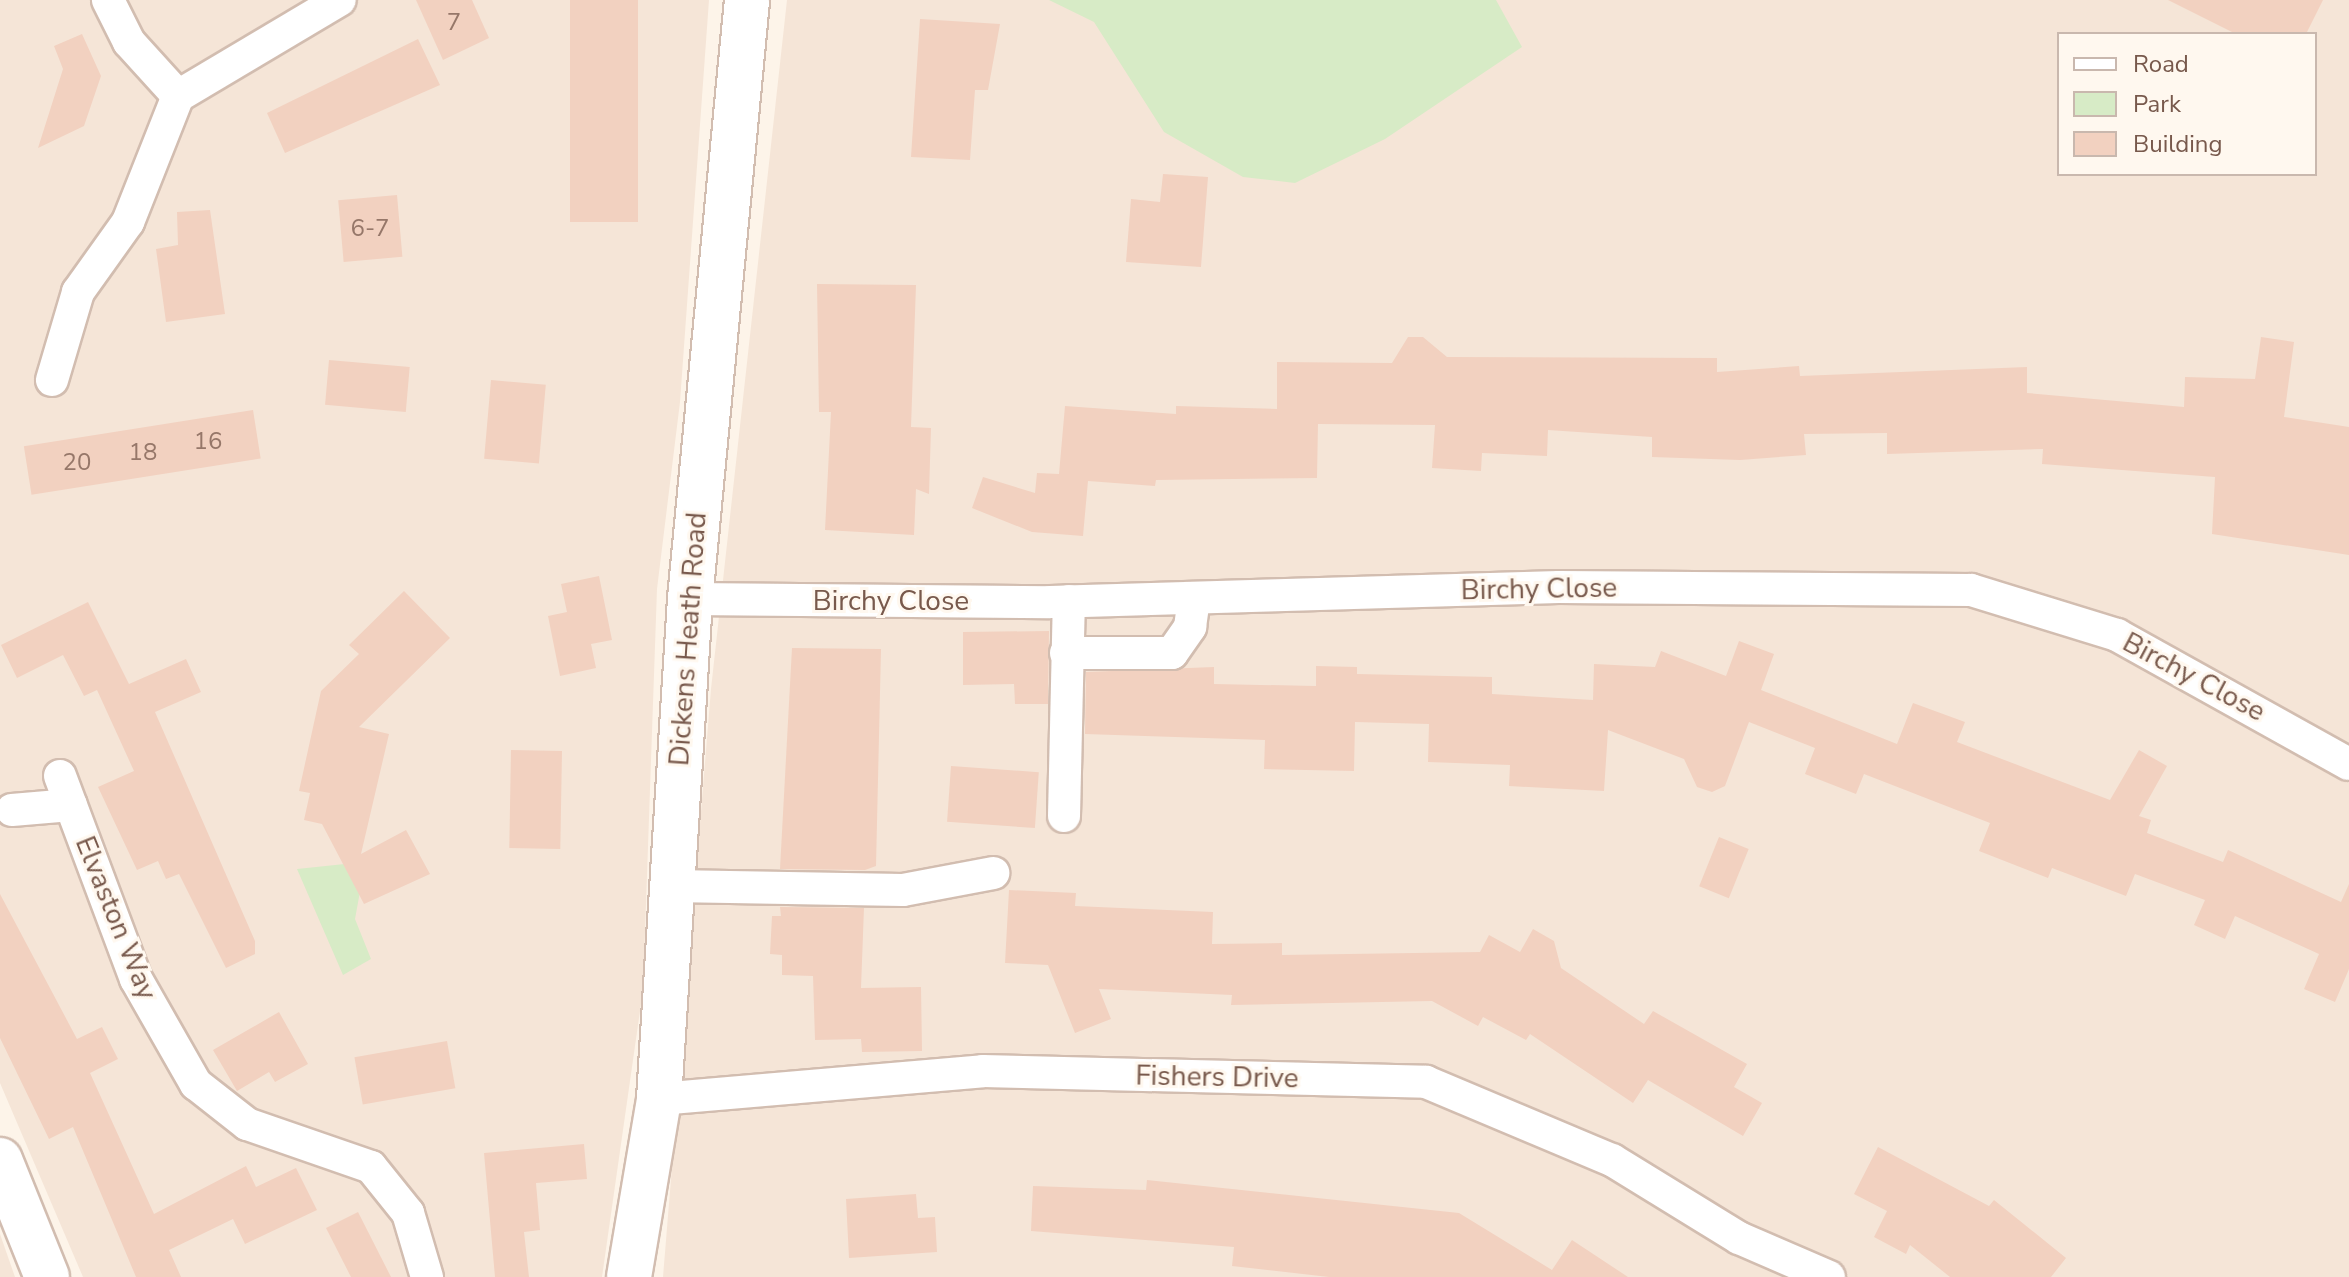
<!DOCTYPE html>
<html>
<head>
<meta charset="utf-8">
<style>
	body { margin:0 }
	#map { position:relative; width:2349px; height:1277px; overflow:hidden; background:#fdf4e9; font-family:"Nunito Sans",sans-serif }
	div>[style] { position:absolute }
	.residential>* { inset:0; background:#f5e5d7 }
	.green>* { inset:0; background:#d7ebc6 }
	.building>* { inset:0; background:#f2d1c0; transform-origin:0 0 }
	.roads { filter:drop-shadow(2px 0 #d2bdb0) drop-shadow(-2px 0 #d2bdb0) drop-shadow(0 2px #d2bdb0) drop-shadow(0 -2px #d2bdb0) }
	.street>* { height:32px; margin:-16px; padding:0 16px; transform-origin:16px; border-radius:16px; background:#fff }
	.secondary>* { height:44px; margin:-22px; padding:0 22px; transform-origin:22px; border-radius:22px; background:#fff }
	span { translate:-50% -50%; white-space:nowrap; text-align:center; line-height:1.15; -webkit-text-stroke:6px #fff8ef; paint-order:stroke }
	.number-label { font-size:24px; color:#967769 }
	.number-label span { -webkit-text-stroke-width:0 }
	.street-label { font-size:28px; color:#78594c }
	.legend { position:absolute; left:2057px; top:32px; width:260px; height:144px; box-sizing:border-box; background:#fff8ef; border:2px solid #c9b8ae; margin:0; padding:10px 14px; list-style:none; font-size:24px; color:#78594c }
	.legend li { display:flex; align-items:center; gap:16px; height:40px }
	.legend b { width:40px; border:2px solid #c9b8ae }
</style>
</head>
<body>
<div id="map">
	<div class="residential">
		<div style="clip-path:polygon(0 0,709px 0,680px 402px,657px 589px,643px 990px,602px 1277px,83px 1277px,0 1083px)"></div>
		<div style="clip-path:polygon(evenodd,787px 0,2349px 0,2349px 1277px,663px 1277px,711px 689px,787px 0,2059px 34px,2315px 34px,2315px 174px,2059px 174px,2059px 34px)"></div>
		<div style="clip-path:polygon(0 1234px,15px 1277px,0 1277px)"></div>
	</div>
	<div class="green">
		<div style="clip-path:polygon(1049px 0,1496px 0,1522px 47px,1385px 139px,1295px 183px,1243px 177px,1164px 132px,1094px 22px)"></div>
		<div style="clip-path:polygon(354px 863px,361px 886px,355px 919px,371px 959px,343px 975px,297px 869px)"></div>
	</div>
	<div class="building">
		<div style="clip-path:polygon(416px 0,472px 0,489px 38px,443px 60px)"></div>
		<div style="left:570px;top:0;width:68px;height:222px"></div>
		<div style="clip-path:polygon(2168px 0,2323px 0,2306px 34px,2236px 34px)"></div>
		<div style="clip-path:polygon(920px 19px,1000px 24px,988px 90px,975px 90px,970px 160px,911px 157px)"></div>
		<div style="clip-path:polygon(82px 34px,101px 76px,84px 126px,38px 148px,63px 69px,54px 46px)"></div>
		<div style="clip-path:polygon(418px 39px,440px 85px,285px 153px,267px 113px)"></div>
		<div style="clip-path:polygon(1163px 174px,1208px 177px,1201px 267px,1126px 262px,1131px 199px,1160px 202px)"></div>
		<div style="left:397px;top:195px;width:62px;height:59px;rotate:85deg"></div>
		<div style="clip-path:polygon(210px 210px,225px 314px,166px 322px,156px 249px,178px 245px,177px 212px)"></div>
		<div style="clip-path:polygon(817px 284px,916px 285px,911px 427px,931px 428px,929px 494px,916px 489px,914px 535px,825px 530px,831px 412px,819px 412px)"></div>
		<div style="clip-path:polygon(1408px 337px,1423px 337px,1447px 357px,1717px 358px,1717px 372px,1799px 366px,1800px 376px,2027px 367px,2027px 393px,2184px 407px,2185px 377px,2255px 379px,2261px 337px,2294px 342px,2284px 417px,2349px 427px,2349px 555px,2212px 534px,2215px 477px,2042px 464px,2043px 449px,1887px 454px,1887px 433px,1804px 434px,1806px 455px,1740px 460px,1652px 457px,1652px 437px,1548px 430px,1547px 456px,1482px 453px,1481px 471px,1432px 468px,1435px 425px,1318px 424px,1317px 478px,1156px 480px,1155px 486px,1088px 481px,1083px 536px,1032px 532px,972px 508px,983px 477px,1035px 493px,1037px 473px,1059px 474px,1065px 406px,1176px 414px,1176px 406px,1277px 409px,1277px 362px,1392px 363px)"></div>
		<div style="left:329px;top:360px;width:81px;height:45px;rotate:5deg"></div>
		<div style="left:491px;top:380px;width:55px;height:79px;rotate:5deg"></div>
		<div style="left:253px;top:410px;width:49px;height:232px;rotate:81deg"></div>
		<div style="clip-path:polygon(599px 576px,612px 640px,591px 644px,596px 668px,560px 676px,548px 616px,567px 612px,561px 584px)"></div>
		<div style="clip-path:polygon(404px 591px,450px 638px,359px 727px,389px 734px,361px 854px,406px 830px,430px 874px,364px 904px,322px 824px,304px 820px,310px 793px,299px 791px,321px 691px,359px 654px,349px 645px)"></div>
		<div style="clip-path:polygon(88px 602px,129px 684px,186px 659px,201px 692px,155px 712px,255px 941px,255px 954px,226px 968px,179px 874px,166px 879px,158px 861px,137px 870px,98px 787px,134px 771px,97px 690px,84px 696px,63px 655px,17px 678px,1px 645px)"></div>
		<div style="clip-path:polygon(1049px 631px,1048px 704px,1015px 704px,1014px 684px,963px 685px,963px 632px)"></div>
		<div style="clip-path:polygon(1739px 641px,1774px 654px,1761px 690px,1897px 744px,1913px 703px,1965px 722px,1957px 742px,2110px 800px,2139px 750px,2167px 766px,2139px 816px,2151px 820px,2147px 833px,2223px 862px,2228px 850px,2341px 902px,2349px 884px,2349px 969px,2335px 1002px,2304px 989px,2319px 954px,2235px 916px,2225px 939px,2194px 925px,2205px 900px,2135px 874px,2126px 896px,2052px 868px,2048px 878px,1979px 851px,1990px 823px,1864px 774px,1856px 794px,1805px 774px,1815px 748px,1749px 722px,1725px 786px,1712px 792px,1697px 787px,1684px 759px,1608px 730px,1604px 791px,1509px 786px,1510px 765px,1428px 762px,1429px 724px,1355px 722px,1354px 771px,1264px 769px,1265px 740px,1085px 734px,1086px 672px,1214px 667px,1214px 684px,1316px 686px,1316px 666px,1357px 667px,1357px 674px,1492px 677px,1492px 694px,1593px 700px,1594px 664px,1655px 667px,1661px 651px,1726px 676px)"></div>
		<div style="clip-path:polygon(792px 648px,881px 649px,876px 866px,865px 870px,780px 869px)"></div>
		<div style="left:511px;top:750px;width:51px;height:98px;rotate:1deg"></div>
		<div style="left:951px;top:766px;width:88px;height:56px;rotate:4deg"></div>
		<div style="left:1719px;top:837px;width:32px;height:53px;rotate:22deg"></div>
		<div style="clip-path:polygon(1009px 890px,1076px 893px,1075px 906px,1213px 912px,1212px 944px,1282px 943px,1282px 955px,1480px 952px,1489px 935px,1520px 952px,1533px 929px,1554px 941px,1561px 968px,1644px 1024px,1653px 1011px,1747px 1064px,1734px 1087px,1762px 1103px,1743px 1136px,1648px 1080px,1633px 1103px,1530px 1034px,1526px 1040px,1483px 1017px,1478px 1026px,1432px 1001px,1231px 1005px,1232px 995px,1099px 989px,1111px 1019px,1075px 1033px,1048px 965px,1005px 963px)"></div>
		<div style="clip-path:polygon(0 894px,77px 1039px,102px 1027px,118px 1059px,90px 1073px,154px 1214px,246px 1166px,256px 1187px,296px 1168px,317px 1210px,245px 1244px,233px 1219px,169px 1250px,181px 1277px,136px 1277px,73px 1127px,49px 1139px,0 1038px)"></div>
		<div style="clip-path:polygon(780px 907px,864px 908px,861px 988px,921px 987px,922px 1051px,862px 1052px,861px 1039px,815px 1040px,813px 976px,782px 975px,782px 955px,770px 954px,772px 916px,781px 916px)"></div>
		<div style="clip-path:polygon(279px 1012px,308px 1064px,275px 1082px,269px 1072px,237px 1091px,213px 1050px)"></div>
		<div style="left:447px;top:1041px;width:48px;height:94px;rotate:80deg"></div>
		<div style="clip-path:polygon(584px 1144px,587px 1179px,536px 1183px,540px 1230px,524px 1232px,529px 1277px,495px 1277px,484px 1153px)"></div>
		<div style="clip-path:polygon(1878px 1147px,1989px 1206px,1994px 1200px,2066px 1258px,2051px 1277px,1950px 1277px,1910px 1245px,1906px 1254px,1874px 1237px,1887px 1211px,1854px 1194px)"></div>
		<div style="clip-path:polygon(1147px 1180px,1459px 1213px,1552px 1270px,1572px 1240px,1628px 1277px,1329px 1277px,1232px 1266px,1234px 1247px,1031px 1231px,1033px 1186px,1146px 1190px)"></div>
		<div style="clip-path:polygon(916px 1194px,918px 1218px,935px 1217px,937px 1252px,849px 1258px,846px 1199px)"></div>
		<div style="clip-path:polygon(358px 1212px,391px 1277px,351px 1277px,326px 1228px)"></div>
	</div>
	<div class="roads">
		<div class="street">
			<div style="left:178px;top:96px;width:188px;rotate:-30.7deg"></div>
			<div style="left:52px;top:380px;width:92px;rotate:-73.5deg"></div>
			<div style="left:78px;top:292px;width:86px;rotate:-54.5deg"></div>
			<div style="left:128px;top:222px;width:136px;rotate:-68.4deg"></div>
			<div style="left:178px;top:96px;width:73px;rotate:-132.2deg"></div>
			<div style="left:129px;top:42px;width:47px;rotate:-116.6deg"></div>
			<div style="left:690px;top:599px;width:360px;rotate:0.5deg"></div>
			<div style="left:1050px;top:602px;width:509px;rotate:-1.69deg"></div>
			<div style="left:1559px;top:587px;width:412px;rotate:0.4deg"></div>
			<div style="left:1971px;top:590px;width:153px;rotate:17.1deg"></div>
			<div style="left:2117px;top:635px;width:265px;rotate:29.1deg"></div>
			<div style="left:1066px;top:653px;width:106px"></div>
			<div style="left:1172px;top:653px;width:32px;rotate:-55deg"></div>
			<div style="left:1190px;top:627px;width:29px;rotate:-82deg"></div>
			<div style="left:60px;top:776px;width:217px;rotate:69.5deg"></div>
			<div style="left:136px;top:979px;width:121px;rotate:60.3deg"></div>
			<div style="left:196px;top:1084px;width:65px;rotate:38.1deg"></div>
			<div style="left:247px;top:1124px;width:131px;rotate:19.1deg"></div>
			<div style="left:371px;top:1167px;width:59px;rotate:51.2deg"></div>
			<div style="left:408px;top:1213px;width:67px;rotate:73.5deg"></div>
			<div style="left:12px;top:810px;width:59px;rotate:-4.8deg"></div>
			<div style="left:1064px;top:816px;width:215px;rotate:-88.7deg"></div>
			<div style="left:672px;top:886px;width:231px;rotate:1deg"></div>
			<div style="left:903px;top:890px;width:92px;rotate:-10.7deg"></div>
			<div style="left:659px;top:1099px;width:325px;rotate:-4.9deg"></div>
			<div style="left:983px;top:1071px;width:443px;rotate:1.4deg"></div>
			<div style="left:1426px;top:1082px;width:202px;rotate:22.8deg"></div>
			<div style="left:1612px;top:1160px;width:149px;rotate:31.6deg"></div>
			<div style="left:1739px;top:1238px;width:98px;rotate:23.4deg"></div>
		</div>
		<div class="secondary">
			<div style="left:0;top:1160px;width:126px;rotate:68.1deg"></div>
			<div style="left:629px;top:1277px;width:181px;rotate:-80.4deg"></div>
			<div style="left:659px;top:1099px;width:501px;rotate:-86.45deg"></div>
			<div style="left:690px;top:599px;width:602px;rotate:-84.56deg"></div>
		</div>
	</div>
	<div class="number-label">
		<span style="left:454px;top:23px">7</span>
		<span style="left:370px;top:229px">6-7</span>
		<span style="left:208px;top:442px">16</span>
		<span style="left:143px;top:453px">18</span>
		<span style="left:77px;top:463px">20</span>
	</div>
	<div class="street-label">
		<span style="left:1539px;top:589px;rotate:-1deg">Birchy Close</span>
		<span style="left:891px;top:601px">Birchy Close</span>
		<span style="left:688px;top:639px;rotate:-86deg">Dickens Heath Road</span>
		<span style="left:2194px;top:677px;rotate:28deg">Birchy Close</span>
		<span style="left:116px;top:918px;rotate:68deg">Elvaston Way</span>
		<span style="left:1217px;top:1077px;rotate:1deg">Fishers Drive</span>
	</div>
	<ul class="legend">
	<li><b style="height:10px;background:#fff"></b>Road</li>
	<li><b style="height:22px;background:#d7ebc6"></b>Park</li>
	<li><b style="height:22px;background:#f2d1c0"></b>Building</li>
	</ul>
</div>
</body>
</html>
